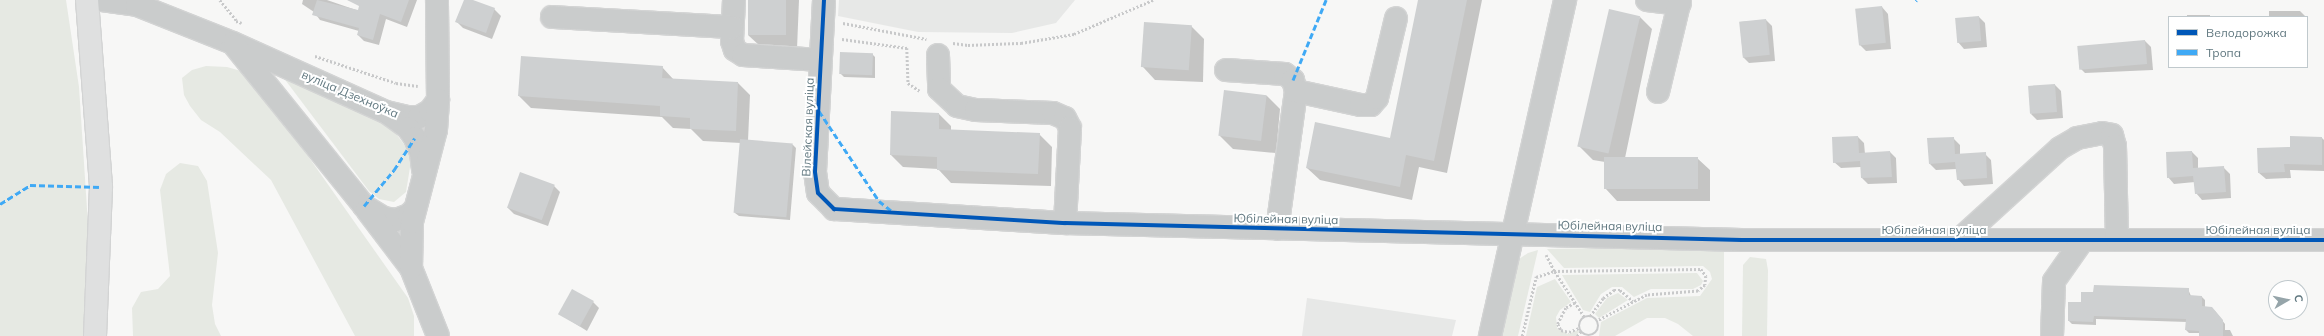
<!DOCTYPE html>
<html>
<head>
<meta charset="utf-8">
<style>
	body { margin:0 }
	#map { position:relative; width:2324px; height:336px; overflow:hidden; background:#f7f7f6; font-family:Mulish,sans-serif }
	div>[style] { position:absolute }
	.built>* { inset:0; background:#e7e8e7 }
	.green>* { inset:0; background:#e6e9e3 }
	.shadow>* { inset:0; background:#0003; transform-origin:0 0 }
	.building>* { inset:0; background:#ced0d1; transform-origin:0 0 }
	.path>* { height:2.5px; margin-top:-1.25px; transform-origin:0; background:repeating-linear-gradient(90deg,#c8c9ca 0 2px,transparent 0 4px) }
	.path>.ring { margin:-1.25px; padding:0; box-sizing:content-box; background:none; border:2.5px solid #c8c9ca; border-radius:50% }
	.roads { filter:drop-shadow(1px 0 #d3d4d4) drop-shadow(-1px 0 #d3d4d4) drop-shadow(0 1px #d3d4d4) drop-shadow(0 -1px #d3d4d4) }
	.minor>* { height:22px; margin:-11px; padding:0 11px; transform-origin:11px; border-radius:11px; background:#cacccc }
	.highway>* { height:22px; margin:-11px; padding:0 11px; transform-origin:11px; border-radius:11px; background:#dfe0e0 }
	.quiet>* { height:3px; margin-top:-1.5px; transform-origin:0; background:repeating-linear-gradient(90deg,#3fa9f5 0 6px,transparent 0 9px) }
	.cycleway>* { height:4px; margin:-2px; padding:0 2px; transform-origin:2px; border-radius:2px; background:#0057b8 }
	span { translate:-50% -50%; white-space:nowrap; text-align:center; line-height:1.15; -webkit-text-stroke:4px #fff; paint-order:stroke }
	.street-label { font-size:12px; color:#627981 }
	.legend { position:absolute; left:2168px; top:16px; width:140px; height:52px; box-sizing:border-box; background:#fff; border:1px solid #c0c9cd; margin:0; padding:5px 7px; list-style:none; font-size:12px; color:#627981 }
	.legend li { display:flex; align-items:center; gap:8px; height:20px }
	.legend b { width:20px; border:1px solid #c0c9cd }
	.north { position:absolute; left:2268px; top:280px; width:40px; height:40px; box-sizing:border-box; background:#fff; border:1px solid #c0c9cd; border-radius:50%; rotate:81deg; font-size:11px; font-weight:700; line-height:16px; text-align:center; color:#627981 }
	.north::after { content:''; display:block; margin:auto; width:14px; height:18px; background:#96a5aa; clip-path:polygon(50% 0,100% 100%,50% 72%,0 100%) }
</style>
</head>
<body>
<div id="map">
	<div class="built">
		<div style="clip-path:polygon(839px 0,1075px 0,1056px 23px,1012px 33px,918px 32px,838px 16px)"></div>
		<div style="clip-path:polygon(1307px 298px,1456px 320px,1452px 336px,1302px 336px)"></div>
	</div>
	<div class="green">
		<div style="clip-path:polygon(0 0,66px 0,79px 87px,88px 224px,85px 336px,0 336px)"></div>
		<div style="clip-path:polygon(206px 66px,227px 67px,241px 71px,279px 115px,408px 298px,414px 316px,414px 336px,355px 336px,271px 180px,220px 132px,201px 120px,190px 106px,184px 95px,182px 78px,192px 70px)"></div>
		<div style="clip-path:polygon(283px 77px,388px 123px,412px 155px,406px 192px,394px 202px,379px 199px,369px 191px)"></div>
		<div style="clip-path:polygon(180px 163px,198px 166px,207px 181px,218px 253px,212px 305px,215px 324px,221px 336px,133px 336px,132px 308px,141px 292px,158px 289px,170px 276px,160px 190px,166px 174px)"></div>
		<div style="clip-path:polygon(1724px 246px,1724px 336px,1693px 336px,1678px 324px,1665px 318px,1647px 318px,1615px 336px,1599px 336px,1601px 322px,1647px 298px,1700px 296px,1712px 279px,1710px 272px,1703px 266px,1564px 268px,1547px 249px)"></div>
		<div style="clip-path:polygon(1538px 250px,1518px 336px,1501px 336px,1519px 259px,1528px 253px)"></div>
		<div style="clip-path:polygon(1750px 257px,1766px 259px,1768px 270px,1767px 336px,1742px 336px,1743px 265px)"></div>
		<div style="clip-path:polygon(1697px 273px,1703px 281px,1701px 285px,1693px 289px,1651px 289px,1634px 297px,1622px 287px,1612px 287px,1601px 294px,1590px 312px,1583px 310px,1562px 275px)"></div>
		<div style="clip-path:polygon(1555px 279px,1571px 302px,1560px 310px,1556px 317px,1557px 328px,1568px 334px,1578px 330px,1579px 332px,1576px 336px,1526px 336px,1537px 287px)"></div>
		<div style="clip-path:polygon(1618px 293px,1628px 300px,1599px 318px,1595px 314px,1607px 298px)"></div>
	</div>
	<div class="shadow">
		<div style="clip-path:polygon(303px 0,327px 0,359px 11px,363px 0,417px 0,407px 27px,386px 19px,379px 45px,364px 41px,358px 35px,359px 31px,320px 20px,314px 12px,302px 4px)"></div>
		<div style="clip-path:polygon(465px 0,494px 9px,501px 16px,492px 39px,463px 28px,456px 21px)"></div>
		<div style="clip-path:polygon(749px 0,799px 0,797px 49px,761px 47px,748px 35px)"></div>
		<div style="clip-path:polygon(1419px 0,1482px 0,1447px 173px,1419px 167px,1412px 200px,1320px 180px,1307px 168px,1391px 139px)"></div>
		<div style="clip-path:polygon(1882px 7px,1888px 14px,1891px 49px,1866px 51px,1859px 44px)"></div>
		<div style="clip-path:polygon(2269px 11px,2300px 11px,2306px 17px,2269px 17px)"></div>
		<div style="left:2187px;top:15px;width:23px;height:2px"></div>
		<div style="clip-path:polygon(1640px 17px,1652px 29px,1625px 158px,1697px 158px,1710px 170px,1710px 201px,1617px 201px,1605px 188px,1605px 162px,1593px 160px,1580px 147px)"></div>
		<div style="clip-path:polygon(1979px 17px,1985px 23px,1987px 47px,1964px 49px,1958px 42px)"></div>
		<div style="clip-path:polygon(1766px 20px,1772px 26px,1775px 61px,1749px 63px,1743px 57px,1740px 22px)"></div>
		<div style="clip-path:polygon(1145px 23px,1191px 26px,1204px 39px,1203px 82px,1155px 80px,1143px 67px)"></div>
		<div style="clip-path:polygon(2145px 41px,2151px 47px,2153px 70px,2085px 73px,2079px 67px)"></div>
		<div style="clip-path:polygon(841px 54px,872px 54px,875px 57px,875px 78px,844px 77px,841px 74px)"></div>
		<div style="clip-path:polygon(522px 57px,662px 67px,674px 80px,738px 83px,750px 95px,748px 141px,793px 145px,796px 148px,790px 220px,739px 216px,735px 213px,741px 143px,703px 141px,691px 129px,673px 128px,662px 117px,531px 108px,519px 96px)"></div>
		<div style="clip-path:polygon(2055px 85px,2061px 91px,2063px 118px,2037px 120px,2031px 114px)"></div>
		<div style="clip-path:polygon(1225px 91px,1267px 96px,1280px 109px,1276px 153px,1233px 149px,1220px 136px)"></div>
		<div style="clip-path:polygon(939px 114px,951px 126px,951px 131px,1039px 134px,1052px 147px,1051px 186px,951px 183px,938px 169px,903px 167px,891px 155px)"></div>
		<div style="clip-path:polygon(1858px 137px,1864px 143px,1865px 154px,1890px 152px,1896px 158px,1897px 183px,1868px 184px,1862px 178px,1861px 167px,1841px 168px,1834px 162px)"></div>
		<div style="clip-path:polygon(1953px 138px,1960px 145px,1960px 155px,1985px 154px,1991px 160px,1993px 184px,1964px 186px,1958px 179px,1957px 169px,1936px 170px,1930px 164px)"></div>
		<div style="clip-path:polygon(2322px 138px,2324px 140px,2324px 171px,2290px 170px,2291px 178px,2266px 179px,2259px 173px,2291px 148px)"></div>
		<div style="clip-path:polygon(2192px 152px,2198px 158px,2198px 169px,2223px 167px,2230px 174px,2231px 198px,2202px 200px,2196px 193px,2195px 182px,2174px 184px,2168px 177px)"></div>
		<div style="clip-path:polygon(554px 186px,560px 192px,548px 226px,514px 214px,508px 208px)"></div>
		<div style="clip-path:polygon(2188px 289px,2191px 296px,2202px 297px,2205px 300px,2205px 307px,2215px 311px,2225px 324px,2225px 330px,2230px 330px,2233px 336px,2200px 336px,2200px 333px,2189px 333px,2186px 330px,2187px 322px,2096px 319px,2096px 325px,2072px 324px,2069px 321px,2082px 303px)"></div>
		<div style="clip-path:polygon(593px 302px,599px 308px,587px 331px,560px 314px)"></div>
	</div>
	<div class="building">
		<div style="clip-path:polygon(317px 0,358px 10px,359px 6px,347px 0,409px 0,401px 22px,380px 14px,373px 40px,357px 35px,359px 28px,312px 15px)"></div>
		<div style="clip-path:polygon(464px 0,473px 0,495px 8px,486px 33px,455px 22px)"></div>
		<div style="left:748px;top:0;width:38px;height:35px"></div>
		<div style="clip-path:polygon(1418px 0,1467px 0,1434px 161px,1406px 155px,1400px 187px,1306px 168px,1315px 122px,1390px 138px)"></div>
		<div style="left:1882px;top:6px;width:37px;height:27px;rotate:84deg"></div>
		<div style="left:1609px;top:9px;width:32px;height:141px;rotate:13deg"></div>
		<div style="left:1979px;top:16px;width:25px;height:24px;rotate:85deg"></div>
		<div style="left:1766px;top:19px;width:36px;height:27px;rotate:84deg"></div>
		<div style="left:1144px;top:22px;width:48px;height:45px;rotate:4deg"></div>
		<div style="left:2145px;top:40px;width:24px;height:68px;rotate:85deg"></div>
		<div style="left:840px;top:52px;width:33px;height:22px;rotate:2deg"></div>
		<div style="clip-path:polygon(521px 56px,663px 66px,662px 78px,738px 82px,736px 131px,690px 129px,690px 118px,660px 116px,660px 106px,518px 96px)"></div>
		<div style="left:2055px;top:84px;width:28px;height:27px;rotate:86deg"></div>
		<div style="left:1224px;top:90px;width:43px;height:46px;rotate:7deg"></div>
		<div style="clip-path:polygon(891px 111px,939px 113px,939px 129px,1040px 133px,1038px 174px,937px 170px,937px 157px,890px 155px)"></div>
		<div style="clip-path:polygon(1858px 136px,1859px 153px,1890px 151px,1892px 177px,1861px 178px,1860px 161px,1833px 163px,1832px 137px)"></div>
		<div style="clip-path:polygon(2290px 136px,2322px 137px,2322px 165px,2284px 164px,2285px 172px,2258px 173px,2257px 148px,2290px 147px)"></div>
		<div style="clip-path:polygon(1954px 137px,1955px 154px,1986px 152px,1987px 178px,1957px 180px,1955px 162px,1929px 164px,1927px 138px)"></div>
		<div style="left:740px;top:139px;width:53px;height:74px;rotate:5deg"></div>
		<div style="clip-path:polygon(2192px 151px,2193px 168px,2224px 166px,2226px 192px,2195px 194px,2193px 176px,2167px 178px,2166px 152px)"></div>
		<div style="left:1604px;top:157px;width:94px;height:32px"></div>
		<div style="left:520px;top:172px;width:37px;height:38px;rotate:20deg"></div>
		<div style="clip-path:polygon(2094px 285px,2189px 288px,2189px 295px,2202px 296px,2202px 306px,2212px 307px,2223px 320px,2223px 336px,2199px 336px,2199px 331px,2185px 330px,2186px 319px,2094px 316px,2093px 322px,2068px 321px,2068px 302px,2081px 302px,2081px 292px,2093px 292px)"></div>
		<div style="left:572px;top:289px;width:25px;height:29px;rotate:29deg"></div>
	</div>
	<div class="path">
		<div style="left:220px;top:0;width:27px;rotate:51deg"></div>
		<div style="left:236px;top:21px;width:6px;rotate:18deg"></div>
		<div style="left:843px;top:23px;width:85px;rotate:10.9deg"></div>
		<div style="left:842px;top:39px;width:66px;rotate:7.9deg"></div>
		<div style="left:907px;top:48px;width:35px;rotate:88deg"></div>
		<div style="left:908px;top:83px;width:14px;rotate:34deg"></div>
		<div style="left:953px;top:43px;width:15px;rotate:8deg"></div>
		<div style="left:968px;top:45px;width:53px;rotate:-2.2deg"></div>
		<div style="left:1021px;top:43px;width:54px;rotate:-9.6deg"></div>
		<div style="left:1074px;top:34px;width:86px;rotate:-23.3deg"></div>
		<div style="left:315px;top:56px;width:85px;rotate:18.4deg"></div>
		<div style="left:396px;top:83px;width:22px;rotate:8deg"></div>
		<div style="left:1575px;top:303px;width:10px;rotate:151deg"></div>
		<div style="left:1566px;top:308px;width:18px;rotate:117deg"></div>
		<div style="left:1558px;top:324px;width:7px;rotate:63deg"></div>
		<div style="left:1561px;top:330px;width:8px;rotate:14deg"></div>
		<div style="left:1569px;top:332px;width:11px;rotate:-22deg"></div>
		<div style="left:1590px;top:316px;width:22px;rotate:-54deg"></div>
		<div style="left:1603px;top:298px;width:14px;rotate:-36deg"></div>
		<div style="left:1614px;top:290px;width:6px"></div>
		<div style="left:1620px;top:290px;width:17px;rotate:40deg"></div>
		<div class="ring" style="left:1579px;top:316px;width:17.5px;height:17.5px"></div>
		<div style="left:1584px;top:317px;width:55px;rotate:-123.1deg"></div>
		<div style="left:1554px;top:271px;width:147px;rotate:-0.8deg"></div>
		<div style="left:1701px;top:269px;width:9px;rotate:54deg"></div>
		<div style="left:1706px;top:276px;width:9px;rotate:96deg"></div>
		<div style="left:1705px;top:285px;width:9px;rotate:139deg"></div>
		<div style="left:1698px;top:291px;width:51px;rotate:175.5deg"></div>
		<div style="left:1647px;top:295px;width:56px;rotate:152.5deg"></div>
		<div style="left:1522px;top:336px;width:61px;rotate:-76.7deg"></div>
		<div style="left:1536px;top:277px;width:19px;rotate:-18deg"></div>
		<div style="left:1554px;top:271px;width:18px;rotate:-117deg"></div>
		<div style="left:1577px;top:336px;width:6px;rotate:-51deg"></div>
	</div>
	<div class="roads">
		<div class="minor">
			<div style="left:102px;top:0;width:35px;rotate:8deg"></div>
			<div style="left:137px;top:5px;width:103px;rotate:21.6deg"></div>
			<div style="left:233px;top:43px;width:168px;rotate:24.3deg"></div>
			<div style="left:386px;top:112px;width:22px;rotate:13deg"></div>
			<div style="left:407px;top:117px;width:12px"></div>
			<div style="left:419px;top:117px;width:13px;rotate:-29deg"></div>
			<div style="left:430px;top:111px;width:14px;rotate:-54deg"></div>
			<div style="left:438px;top:100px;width:100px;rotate:-90.6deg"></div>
			<div style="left:734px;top:0;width:41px;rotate:92.8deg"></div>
			<div style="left:732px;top:41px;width:9px;rotate:72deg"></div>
			<div style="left:735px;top:50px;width:9px;rotate:32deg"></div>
			<div style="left:743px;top:55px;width:77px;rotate:3.7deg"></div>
			<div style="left:824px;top:0;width:172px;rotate:93deg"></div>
			<div style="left:815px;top:172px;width:21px;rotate:82deg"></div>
			<div style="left:818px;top:193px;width:23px;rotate:45deg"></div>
			<div style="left:834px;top:209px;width:231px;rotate:3.5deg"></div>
			<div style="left:1065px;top:223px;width:677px;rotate:1.44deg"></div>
			<div style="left:1742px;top:240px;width:582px"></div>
			<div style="left:1647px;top:0;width:33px;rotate:7deg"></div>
			<div style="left:552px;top:17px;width:180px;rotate:3.2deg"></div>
			<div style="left:235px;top:46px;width:206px;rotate:51.1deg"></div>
			<div style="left:364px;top:206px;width:23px;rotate:31deg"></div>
			<div style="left:384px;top:218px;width:12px;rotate:9deg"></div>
			<div style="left:396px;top:220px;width:14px;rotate:-21deg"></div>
			<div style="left:409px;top:215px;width:8px;rotate:-45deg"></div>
			<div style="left:938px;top:55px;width:34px;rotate:88deg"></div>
			<div style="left:939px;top:89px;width:25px;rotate:43deg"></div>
			<div style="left:957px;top:106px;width:19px;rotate:12deg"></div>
			<div style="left:976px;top:110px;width:77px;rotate:2.2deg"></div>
			<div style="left:1053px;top:113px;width:13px;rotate:23deg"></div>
			<div style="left:1065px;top:118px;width:11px;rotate:63deg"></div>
			<div style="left:1070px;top:128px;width:95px;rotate:93deg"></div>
			<div style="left:1226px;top:70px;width:59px;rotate:3.9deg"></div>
			<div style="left:1285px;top:74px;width:10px;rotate:37deg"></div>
			<div style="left:1293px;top:80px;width:11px;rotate:75deg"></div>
			<div style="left:1296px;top:91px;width:139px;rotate:97.8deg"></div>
			<div style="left:1296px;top:91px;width:66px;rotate:12.2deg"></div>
			<div style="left:1361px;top:105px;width:10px"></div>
			<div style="left:1371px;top:105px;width:9px;rotate:-49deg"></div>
			<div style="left:1377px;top:98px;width:82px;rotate:-76.6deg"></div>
			<div style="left:1658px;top:92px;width:95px;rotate:-76.6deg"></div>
			<div style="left:389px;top:114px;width:24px;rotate:36deg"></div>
			<div style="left:408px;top:128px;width:12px;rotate:55deg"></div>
			<div style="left:415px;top:138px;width:16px;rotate:68deg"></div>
			<div style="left:421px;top:153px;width:17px;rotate:83deg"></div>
			<div style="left:367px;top:210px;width:73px;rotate:52.8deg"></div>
			<div style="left:411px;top:268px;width:73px;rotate:68.3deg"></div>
			<div style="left:1960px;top:239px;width:135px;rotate:-42.3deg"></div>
			<div style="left:2060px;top:148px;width:20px;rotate:-30deg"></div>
			<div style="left:2077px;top:138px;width:25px;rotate:-11deg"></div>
			<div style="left:2102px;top:133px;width:10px;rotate:11deg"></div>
			<div style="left:2112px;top:135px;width:11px;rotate:75deg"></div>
			<div style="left:2115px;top:146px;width:94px;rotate:88.8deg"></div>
			<div style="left:411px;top:268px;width:46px;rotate:-88.8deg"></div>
			<div style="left:412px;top:222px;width:95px;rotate:-75.4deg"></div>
			<div style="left:436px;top:130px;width:30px;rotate:-86deg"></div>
			<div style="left:1490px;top:336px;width:344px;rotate:-77.4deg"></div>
			<div style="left:2052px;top:336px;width:55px;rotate:-87.9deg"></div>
			<div style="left:2054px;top:281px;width:49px;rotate:-55deg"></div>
		</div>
		<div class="highway">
			<div style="left:87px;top:0;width:188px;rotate:85.7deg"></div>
			<div style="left:101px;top:187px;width:149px;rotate:92.3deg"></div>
		</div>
	</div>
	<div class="quiet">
		<div style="left:1916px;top:1px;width:1px;rotate:-45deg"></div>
		<div style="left:1293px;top:80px;width:87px;rotate:-67.6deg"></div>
		<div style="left:819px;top:111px;width:108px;rotate:56.3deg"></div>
		<div style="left:879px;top:201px;width:18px;rotate:38deg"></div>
		<div style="left:0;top:204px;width:36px;rotate:-32deg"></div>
		<div style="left:30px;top:185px;width:71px;rotate:1.6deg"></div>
		<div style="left:364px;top:206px;width:47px;rotate:-50.2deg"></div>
		<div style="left:394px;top:170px;width:38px;rotate:-57deg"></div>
	</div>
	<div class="cycleway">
		<div style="left:824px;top:0;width:172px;rotate:93deg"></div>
		<div style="left:815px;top:172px;width:21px;rotate:82deg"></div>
		<div style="left:818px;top:193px;width:23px;rotate:45deg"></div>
		<div style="left:834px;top:209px;width:231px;rotate:3.5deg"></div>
		<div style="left:1065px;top:223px;width:677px;rotate:1.44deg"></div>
		<div style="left:1742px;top:240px;width:582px"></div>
	</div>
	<div class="street-label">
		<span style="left:350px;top:94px;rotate:23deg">вуліца Дзехноўка</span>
		<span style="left:808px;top:127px;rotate:-88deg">Вілейская вуліца</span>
		<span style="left:1286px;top:219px;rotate:1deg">Юбілейная вуліца</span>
		<span style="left:1610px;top:226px;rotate:1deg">Юбілейная вуліца</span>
		<span style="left:1934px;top:230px">Юбілейная вуліца</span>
		<span style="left:2258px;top:230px">Юбілейная вуліца</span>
	</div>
	<ul class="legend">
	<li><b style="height:5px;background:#0057b8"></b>Велодорожка</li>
	<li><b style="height:5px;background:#3fa9f5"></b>Тропа</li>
	</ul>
	<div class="north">С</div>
</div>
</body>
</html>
